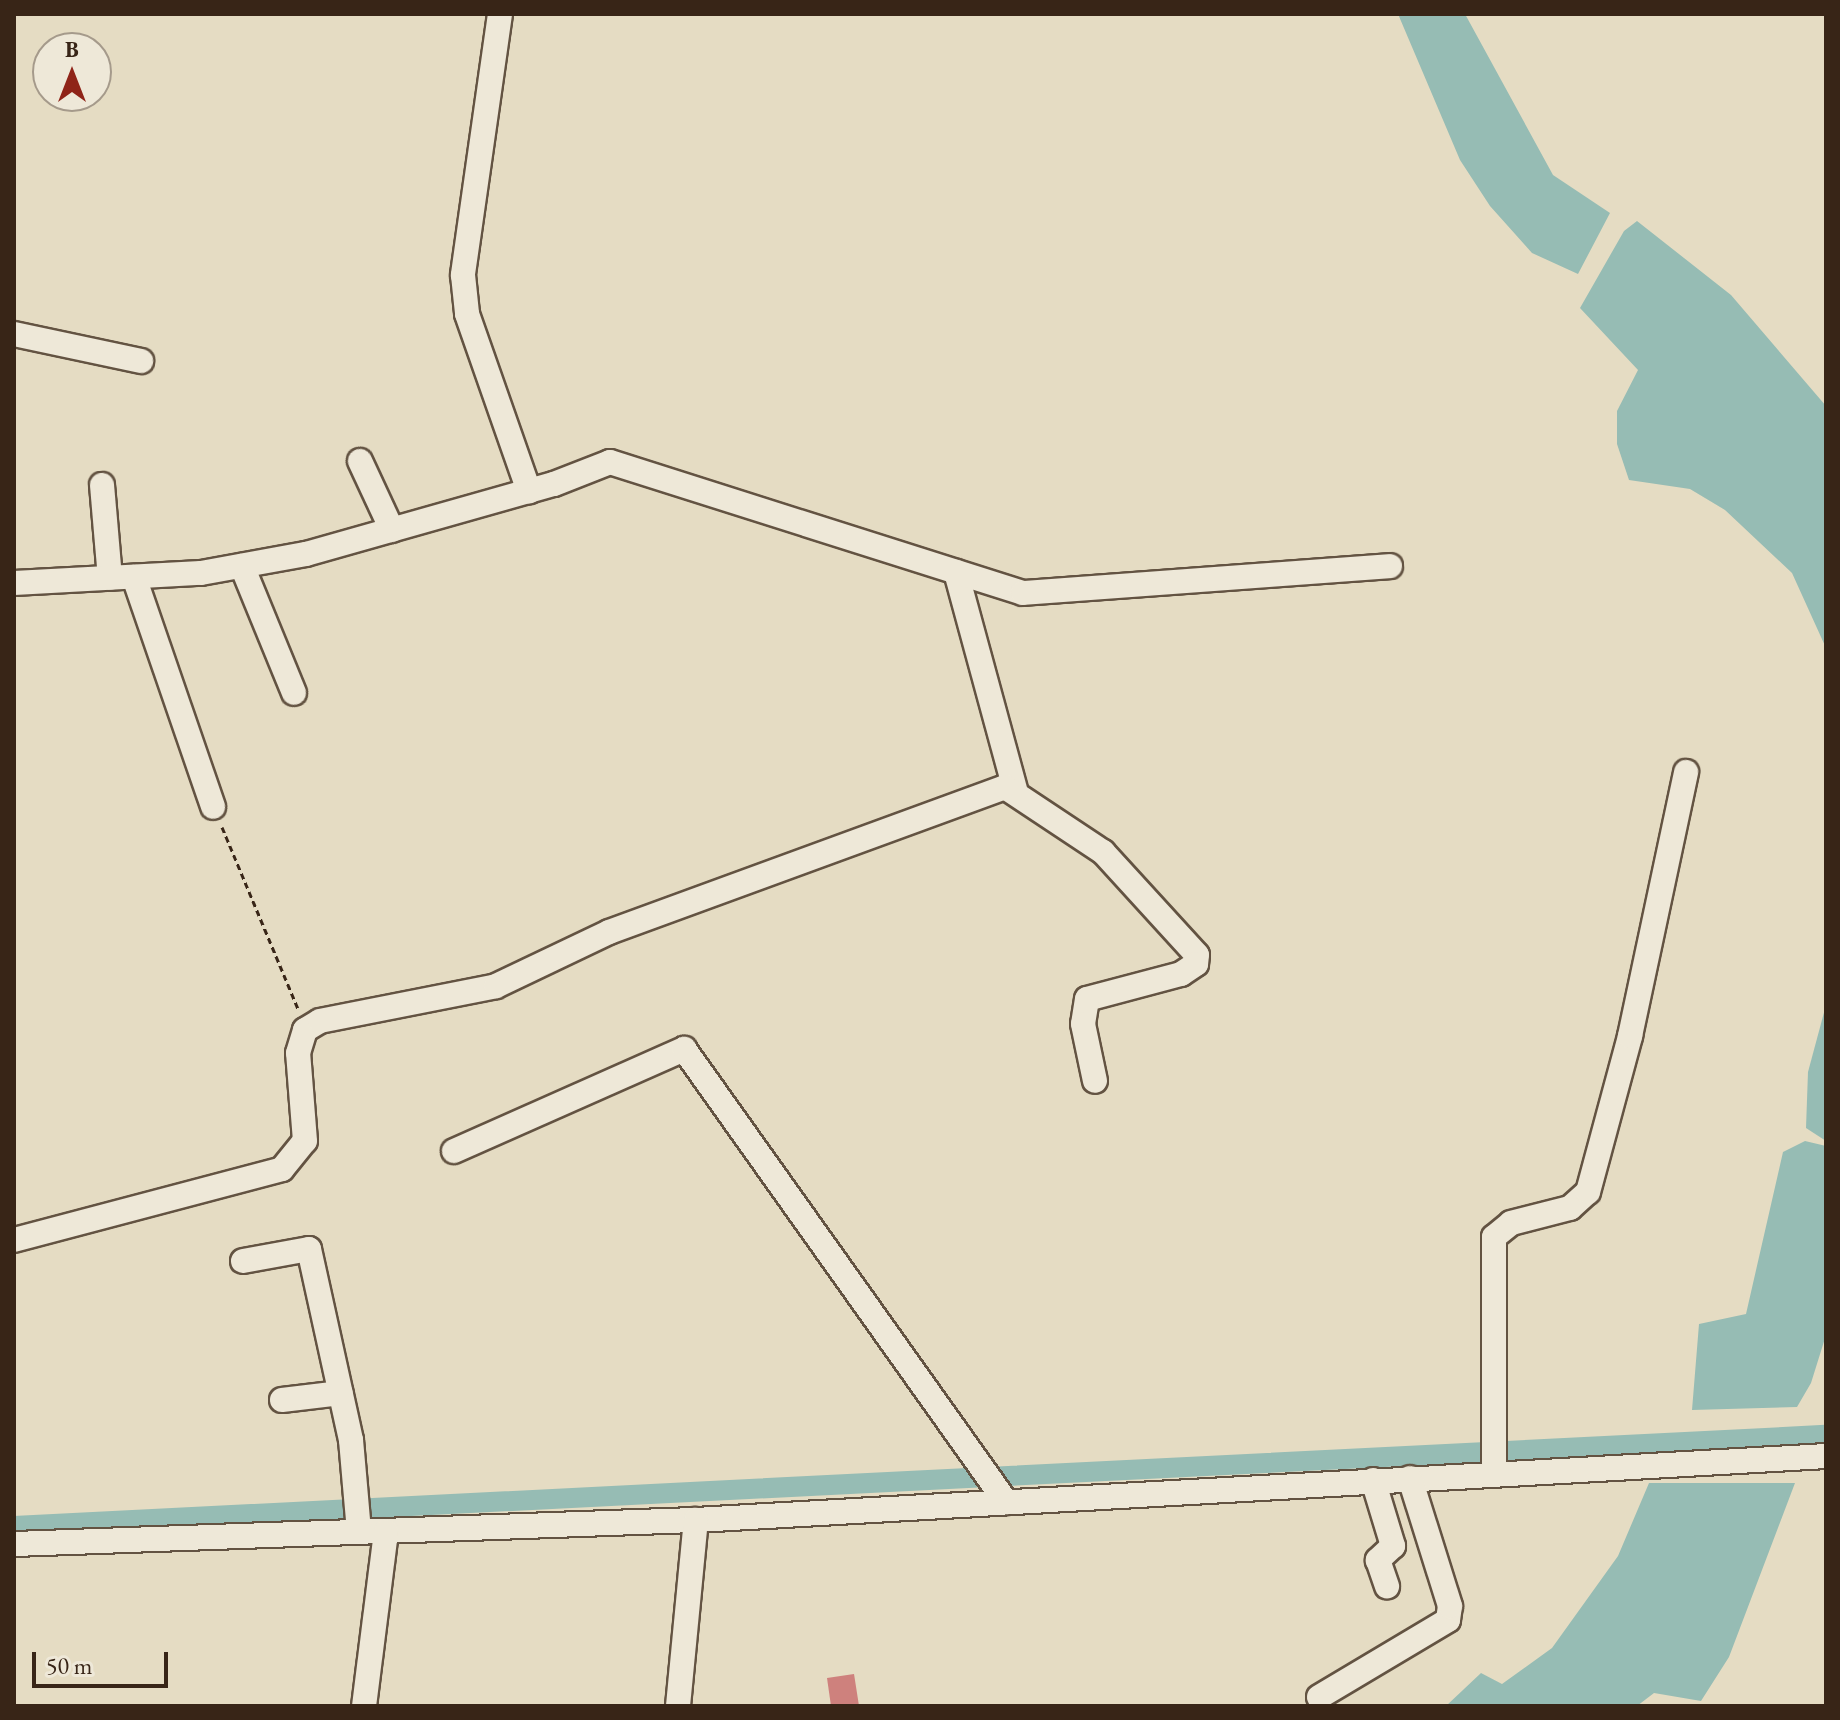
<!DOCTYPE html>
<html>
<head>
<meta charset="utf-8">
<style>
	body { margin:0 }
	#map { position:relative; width:1840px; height:1720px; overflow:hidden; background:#e5dcc3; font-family:"EB Garamond",serif }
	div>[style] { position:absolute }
	.water>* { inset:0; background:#96bcb4 }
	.canal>* { height:20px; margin:-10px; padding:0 10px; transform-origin:10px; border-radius:10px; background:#96bcb4 }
	.building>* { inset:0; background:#ce817d }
	.path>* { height:3px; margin-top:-1.5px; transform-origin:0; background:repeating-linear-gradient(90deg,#382517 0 6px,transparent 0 10px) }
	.roads { filter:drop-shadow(2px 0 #635342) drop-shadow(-2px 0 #635342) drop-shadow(0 2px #635342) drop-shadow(0 -2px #635342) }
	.minor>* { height:24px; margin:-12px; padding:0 12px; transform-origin:12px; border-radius:12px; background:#eee8d8 }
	span { translate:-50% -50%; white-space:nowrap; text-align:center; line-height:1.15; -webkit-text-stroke:8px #eee8d8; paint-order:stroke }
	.frame { position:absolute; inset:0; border:16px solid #382517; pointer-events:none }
	.north { position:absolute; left:32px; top:32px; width:80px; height:80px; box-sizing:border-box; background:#eee8d8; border:2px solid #a59a8b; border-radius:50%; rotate:0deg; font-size:22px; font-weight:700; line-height:32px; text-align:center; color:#382517 }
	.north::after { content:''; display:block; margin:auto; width:28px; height:36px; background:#8f2418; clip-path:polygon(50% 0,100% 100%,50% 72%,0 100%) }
	.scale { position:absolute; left:32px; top:1652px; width:136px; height:36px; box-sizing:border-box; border:4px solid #382517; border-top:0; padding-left:10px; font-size:24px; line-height:28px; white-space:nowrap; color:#382517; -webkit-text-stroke:6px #eee8d8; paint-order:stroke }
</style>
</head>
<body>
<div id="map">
	<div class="water">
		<div style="clip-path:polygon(1398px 14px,1465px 14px,1553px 175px,1610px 213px,1578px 274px,1532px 253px,1490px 206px,1460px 160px)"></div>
		<div style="clip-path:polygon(1637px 221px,1731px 295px,1826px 406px,1826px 648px,1792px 573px,1725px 510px,1690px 489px,1629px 480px,1617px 444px,1617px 411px,1638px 370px,1580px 308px,1624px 231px)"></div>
		<div style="clip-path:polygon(1826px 1005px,1826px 1141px,1806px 1128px,1808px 1072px)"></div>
		<div style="clip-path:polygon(1805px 1141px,1826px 1146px,1826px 1335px,1811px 1383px,1797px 1407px,1692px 1410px,1699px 1324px,1746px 1314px,1783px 1152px)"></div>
		<div style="clip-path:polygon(1649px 1483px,1795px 1483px,1729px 1657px,1701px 1701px,1654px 1693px,1637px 1706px,1446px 1706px,1481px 1673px,1502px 1684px,1552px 1648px,1618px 1556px)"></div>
	</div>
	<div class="canal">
		<div style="left:14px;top:1526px;width:1814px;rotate:-2.88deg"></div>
	</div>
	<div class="building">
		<div style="clip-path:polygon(854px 1674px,859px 1706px,831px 1706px,827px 1678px)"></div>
	</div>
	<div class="path">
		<div style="left:222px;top:827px;width:199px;rotate:67.3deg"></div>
	</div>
	<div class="roads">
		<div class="minor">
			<div style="left:500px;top:14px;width:264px;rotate:98.1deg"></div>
			<div style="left:463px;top:275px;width:39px;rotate:84deg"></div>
			<div style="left:467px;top:314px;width:188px;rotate:70.7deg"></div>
			<div style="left:14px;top:334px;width:130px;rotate:12deg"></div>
			<div style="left:360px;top:461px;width:76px;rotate:65.1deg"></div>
			<div style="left:102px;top:485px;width:93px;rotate:85.1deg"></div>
			<div style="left:242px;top:566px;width:137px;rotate:67.7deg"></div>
			<div style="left:956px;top:572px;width:225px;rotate:74.8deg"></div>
			<div style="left:134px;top:577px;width:243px;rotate:71deg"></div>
			<div style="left:14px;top:583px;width:187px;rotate:-3.1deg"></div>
			<div style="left:201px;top:573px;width:107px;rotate:-10.3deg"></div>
			<div style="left:306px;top:554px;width:258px;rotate:-15.8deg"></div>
			<div style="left:554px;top:484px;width:60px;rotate:-21.4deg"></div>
			<div style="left:610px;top:462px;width:433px;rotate:17.6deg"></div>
			<div style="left:1023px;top:593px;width:368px;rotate:-4.2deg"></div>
			<div style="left:454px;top:1151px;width:252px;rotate:-23.9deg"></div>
			<div style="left:684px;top:1049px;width:556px;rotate:54.59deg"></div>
			<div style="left:14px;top:1240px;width:277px;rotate:-14.8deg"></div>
			<div style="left:282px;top:1169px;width:36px;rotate:-51deg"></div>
			<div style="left:305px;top:1141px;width:88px;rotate:-94.5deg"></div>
			<div style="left:298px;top:1053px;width:24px;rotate:-73deg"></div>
			<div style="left:305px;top:1030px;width:17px;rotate:-31deg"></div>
			<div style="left:320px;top:1021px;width:179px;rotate:-11.2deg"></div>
			<div style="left:496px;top:986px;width:125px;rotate:-25.5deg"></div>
			<div style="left:609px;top:932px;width:422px;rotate:-20.1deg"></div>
			<div style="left:1005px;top:787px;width:118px;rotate:33.6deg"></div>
			<div style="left:1103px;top:852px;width:139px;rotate:47.6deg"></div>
			<div style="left:1197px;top:955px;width:9px;rotate:96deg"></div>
			<div style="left:1196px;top:964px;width:18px;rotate:146deg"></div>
			<div style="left:1181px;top:974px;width:97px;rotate:165.1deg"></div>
			<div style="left:1087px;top:999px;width:25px;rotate:99deg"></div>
			<div style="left:1083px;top:1024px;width:58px;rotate:78.1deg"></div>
			<div style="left:243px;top:1261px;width:67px;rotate:-10.3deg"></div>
			<div style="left:309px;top:1249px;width:196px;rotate:77.6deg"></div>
			<div style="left:351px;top:1440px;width:92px;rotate:85deg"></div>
			<div style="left:282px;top:1400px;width:59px;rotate:-6.8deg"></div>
			<div style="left:1494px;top:1473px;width:236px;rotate:-90deg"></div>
			<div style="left:1494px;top:1237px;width:22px;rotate:-39deg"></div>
			<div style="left:1511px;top:1223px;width:61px;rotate:-14.3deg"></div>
			<div style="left:1570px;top:1208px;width:24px;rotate:-42deg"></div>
			<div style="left:1588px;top:1192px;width:162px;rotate:-74.9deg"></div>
			<div style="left:1630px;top:1036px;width:270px;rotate:-78deg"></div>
			<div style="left:1373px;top:1480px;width:69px;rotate:73.1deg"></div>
			<div style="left:1393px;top:1546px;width:21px;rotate:137deg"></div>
			<div style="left:1378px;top:1560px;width:28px;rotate:71deg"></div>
			<div style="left:14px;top:1544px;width:682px;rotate:-2.02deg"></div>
			<div style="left:696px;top:1520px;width:1132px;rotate:-3.24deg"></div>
			<div style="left:1319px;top:1697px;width:150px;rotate:-30.8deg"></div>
			<div style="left:1448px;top:1620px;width:14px;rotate:-82deg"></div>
			<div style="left:1450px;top:1606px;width:134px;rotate:-107.4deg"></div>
			<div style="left:364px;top:1706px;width:176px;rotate:-82.8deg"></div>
			<div style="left:678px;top:1706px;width:187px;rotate:-84.5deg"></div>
		</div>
	</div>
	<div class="frame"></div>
	<div class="north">B</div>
	<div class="scale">50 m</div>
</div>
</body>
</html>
